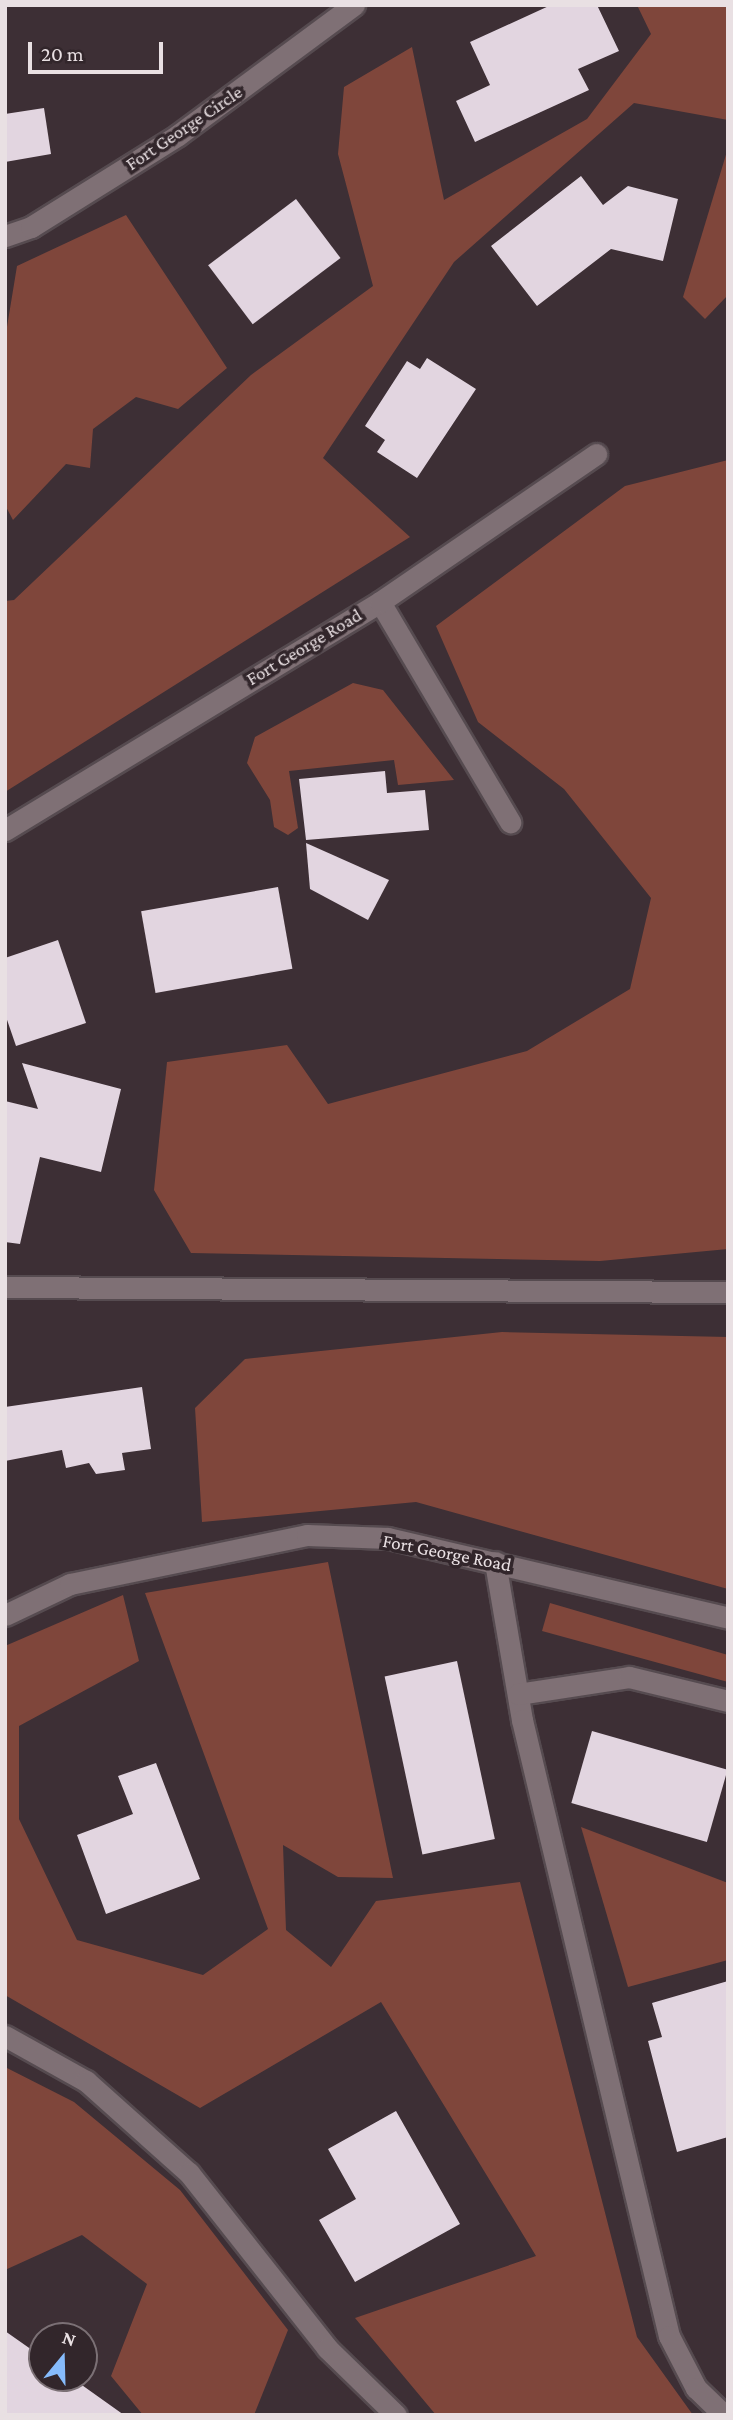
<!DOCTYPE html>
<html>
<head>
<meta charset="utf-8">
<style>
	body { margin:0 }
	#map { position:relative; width:733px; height:2420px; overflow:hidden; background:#3d2f35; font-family:"Crimson Pro",serif }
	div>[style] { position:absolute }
	.green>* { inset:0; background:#7f463b }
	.building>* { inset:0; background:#e2d5e0; transform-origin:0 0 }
	.roads { filter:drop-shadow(2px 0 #564b50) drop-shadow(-2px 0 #564b50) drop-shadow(0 2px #564b50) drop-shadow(0 -2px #564b50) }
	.minor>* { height:21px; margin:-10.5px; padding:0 10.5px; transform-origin:10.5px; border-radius:10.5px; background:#7f7075 }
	span { translate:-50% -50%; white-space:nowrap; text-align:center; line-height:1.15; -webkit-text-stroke:7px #32262b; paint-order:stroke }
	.street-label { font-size:19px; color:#e9e0e3 }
	.frame { position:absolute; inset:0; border:7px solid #e9e0e3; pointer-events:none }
	.north { position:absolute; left:28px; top:2322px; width:70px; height:70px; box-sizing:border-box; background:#32262b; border:2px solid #7b7075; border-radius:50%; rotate:19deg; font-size:19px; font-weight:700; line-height:28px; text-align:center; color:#e9e0e3 }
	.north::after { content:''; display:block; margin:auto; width:24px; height:32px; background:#86bbfb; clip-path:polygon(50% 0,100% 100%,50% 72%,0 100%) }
	.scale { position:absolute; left:28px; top:42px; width:135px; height:32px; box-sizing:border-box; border:4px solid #e9e0e3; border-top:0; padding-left:9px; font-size:21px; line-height:24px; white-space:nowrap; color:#e9e0e3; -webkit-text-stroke:5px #32262b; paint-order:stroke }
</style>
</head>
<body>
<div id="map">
	<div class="green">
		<div style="clip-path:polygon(637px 5px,728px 5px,728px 120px,634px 103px,454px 262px,323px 458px,410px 537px,5px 792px,5px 601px,14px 600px,251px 375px,373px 286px,338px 154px,344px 87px,412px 47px,444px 200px,587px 119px,651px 34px)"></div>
		<div style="clip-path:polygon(728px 148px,728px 295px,705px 319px,683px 297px)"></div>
		<div style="clip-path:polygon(126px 215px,227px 368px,178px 409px,136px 397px,93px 429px,90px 468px,66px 464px,13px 520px,5px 505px,5px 339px,17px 266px)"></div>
		<div style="clip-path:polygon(728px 460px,728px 1249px,600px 1261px,191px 1253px,154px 1190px,167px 1062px,287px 1045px,328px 1104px,527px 1051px,630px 989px,651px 898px,564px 789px,478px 722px,436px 626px,625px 486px)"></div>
		<div style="clip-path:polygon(353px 683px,383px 690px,454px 780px,398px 785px,394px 760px,289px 771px,298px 828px,288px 835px,274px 827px,270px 800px,247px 763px,255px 737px)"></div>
		<div style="clip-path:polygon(502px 1332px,728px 1337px,728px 1589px,416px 1502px,202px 1522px,195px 1408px,245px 1359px)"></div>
		<div style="clip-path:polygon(328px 1562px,393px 1878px,338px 1877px,283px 1845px,286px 1930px,331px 1967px,376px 1901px,520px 1882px,637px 2337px,693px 2415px,436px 2415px,355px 2318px,536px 2256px,381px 2002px,200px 2108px,5px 1995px,5px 1646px,123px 1595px,139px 1661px,19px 1726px,19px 1819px,77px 1940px,203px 1975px,268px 1929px,145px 1593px)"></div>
		<div style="clip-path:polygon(550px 1603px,728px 1655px,728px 1682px,542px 1631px)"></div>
		<div style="clip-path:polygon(581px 1827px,728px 1883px,728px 1960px,628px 1987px)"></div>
		<div style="clip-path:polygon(5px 2067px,74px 2102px,180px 2190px,288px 2330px,254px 2415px,143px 2415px,111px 2376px,147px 2284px,82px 2235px,5px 2270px)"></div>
	</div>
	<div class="building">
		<div style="clip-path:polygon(551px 5px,597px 5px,619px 51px,578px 69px,589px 90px,475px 142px,456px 101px,490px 85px,470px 42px)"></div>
		<div style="clip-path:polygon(44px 108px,51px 154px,5px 162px,5px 114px)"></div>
		<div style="clip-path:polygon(581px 176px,603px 205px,628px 186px,678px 199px,663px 261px,611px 249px,537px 306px,491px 246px)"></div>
		<div style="left:296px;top:199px;width:74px;height:110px;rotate:53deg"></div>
		<div style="clip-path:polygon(427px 358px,476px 389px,417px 478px,377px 452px,385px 440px,365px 426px,407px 361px,420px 369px)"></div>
		<div style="clip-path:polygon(385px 771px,387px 793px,425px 790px,429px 830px,306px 840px,299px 779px)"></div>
		<div style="clip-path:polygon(306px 843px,389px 880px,368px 920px,310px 889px)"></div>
		<div style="left:278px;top:887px;width:83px;height:139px;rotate:80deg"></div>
		<div style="clip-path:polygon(58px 940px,86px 1023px,16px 1046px,5px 1014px,5px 958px)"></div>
		<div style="clip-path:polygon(22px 1063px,121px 1089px,101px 1172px,40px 1157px,20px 1244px,5px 1242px,5px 1101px,38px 1109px)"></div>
		<div style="clip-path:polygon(142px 1387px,151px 1449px,122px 1453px,125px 1470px,96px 1474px,89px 1463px,66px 1468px,62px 1450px,5px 1461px,5px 1407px)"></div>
		<div style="left:457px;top:1661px;width:182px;height:74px;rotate:78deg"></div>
		<div style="left:592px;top:1731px;width:141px;height:75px;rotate:16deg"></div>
		<div style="clip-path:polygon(156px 1763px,200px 1879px,106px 1914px,77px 1835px,133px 1814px,118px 1776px)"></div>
		<div style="clip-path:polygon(728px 1981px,728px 2137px,677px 2152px,648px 2041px,662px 2037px,652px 2003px)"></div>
		<div style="clip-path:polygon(396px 2111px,460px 2224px,355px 2282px,319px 2220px,356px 2199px,328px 2149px)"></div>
		<div style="clip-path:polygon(5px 2331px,42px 2357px,42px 2378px,72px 2378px,124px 2415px,5px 2415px)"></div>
	</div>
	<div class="roads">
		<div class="minor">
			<div style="left:5px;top:236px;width:28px;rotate:-19deg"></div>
			<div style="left:31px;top:227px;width:173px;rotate:-32deg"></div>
			<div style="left:178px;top:135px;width:219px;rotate:-36.5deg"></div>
			<div style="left:380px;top:602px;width:256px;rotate:59.4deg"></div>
			<div style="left:5px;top:830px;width:439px;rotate:-31.3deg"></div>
			<div style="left:380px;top:602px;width:262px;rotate:-34.4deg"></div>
			<div style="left:5px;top:1287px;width:723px;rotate:0.4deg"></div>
			<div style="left:495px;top:1562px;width:160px;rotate:80.3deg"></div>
			<div style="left:522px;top:1720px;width:633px;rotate:76.58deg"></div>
			<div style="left:669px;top:2336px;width:59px;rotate:62.6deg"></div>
			<div style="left:696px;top:2388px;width:39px;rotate:44deg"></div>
			<div style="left:5px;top:1615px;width:72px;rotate:-25.5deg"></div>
			<div style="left:70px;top:1584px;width:242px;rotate:-11.7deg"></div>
			<div style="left:307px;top:1535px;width:81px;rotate:2.1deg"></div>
			<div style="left:388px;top:1538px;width:349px;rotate:13.2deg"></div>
			<div style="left:518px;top:1694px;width:112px;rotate:-8.7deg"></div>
			<div style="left:629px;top:1677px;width:102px;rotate:13.6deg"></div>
			<div style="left:5px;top:2036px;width:93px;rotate:29.1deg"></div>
			<div style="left:86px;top:2081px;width:138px;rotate:41.8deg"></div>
			<div style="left:189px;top:2173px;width:223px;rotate:51.7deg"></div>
			<div style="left:327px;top:2348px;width:96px;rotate:44.2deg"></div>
		</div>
	</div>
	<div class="street-label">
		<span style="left:184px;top:128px;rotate:-34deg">Fort George Circle</span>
		<span style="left:304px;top:647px;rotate:-31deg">Fort George Road</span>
		<span style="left:447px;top:1553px;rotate:11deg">Fort George Road</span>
	</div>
	<div class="frame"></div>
	<div class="north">N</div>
	<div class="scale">20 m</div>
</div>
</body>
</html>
